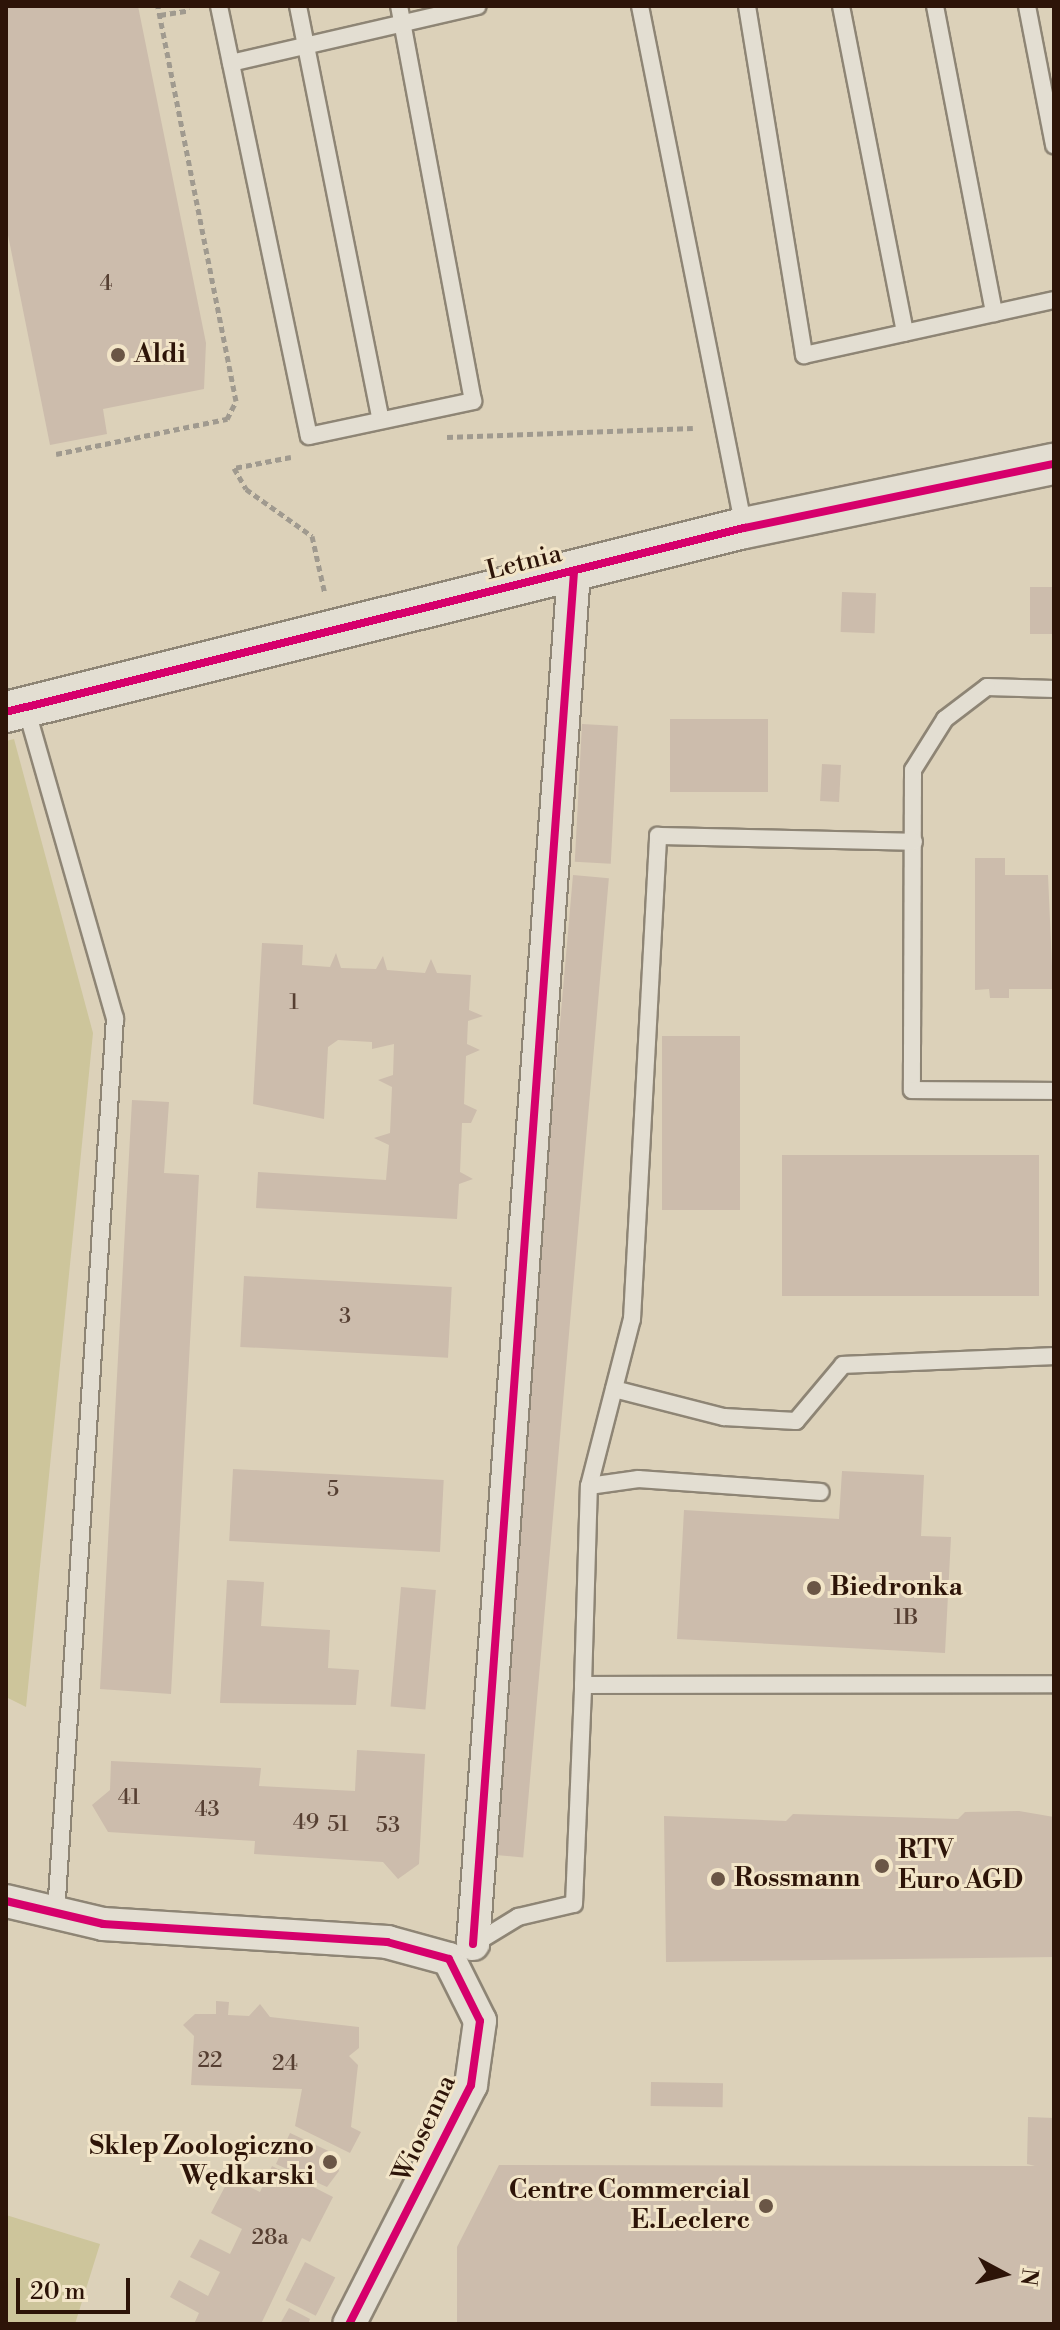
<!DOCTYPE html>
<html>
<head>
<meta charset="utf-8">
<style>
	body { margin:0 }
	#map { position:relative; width:1060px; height:2330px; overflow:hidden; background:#dcd1b9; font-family:"Libre Bodoni",serif }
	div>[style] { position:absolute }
	.green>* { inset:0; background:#cdc59b }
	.building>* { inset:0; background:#ccbcac; transform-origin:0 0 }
	.path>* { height:5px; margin-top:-2.5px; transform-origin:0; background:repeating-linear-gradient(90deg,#a09a8f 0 6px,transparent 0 10px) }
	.roads { filter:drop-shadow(2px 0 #8e8575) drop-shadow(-2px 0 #8e8575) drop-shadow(0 2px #8e8575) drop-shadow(0 -2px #8e8575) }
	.service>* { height:16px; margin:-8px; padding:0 8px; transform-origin:8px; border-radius:8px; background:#e3ded2 }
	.minor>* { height:32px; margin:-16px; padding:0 16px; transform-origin:16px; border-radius:16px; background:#e3ded2 }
	.tertiary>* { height:40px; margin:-20px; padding:0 20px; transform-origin:20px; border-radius:20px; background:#e3ded2 }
	.cycleway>* { height:8px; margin:-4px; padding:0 4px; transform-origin:4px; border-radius:4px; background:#d6006c }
	.dots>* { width:22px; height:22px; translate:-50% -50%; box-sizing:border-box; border:4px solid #f2e5c8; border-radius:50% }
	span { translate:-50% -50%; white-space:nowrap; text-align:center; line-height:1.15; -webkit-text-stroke:6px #f2e5c8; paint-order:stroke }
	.number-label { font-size:22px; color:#563f32 }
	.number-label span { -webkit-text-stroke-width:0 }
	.poi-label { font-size:26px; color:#2d1408; font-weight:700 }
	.left { translate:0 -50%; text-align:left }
	.right { translate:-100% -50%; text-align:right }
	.street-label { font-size:26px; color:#2d1408 }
	.frame { position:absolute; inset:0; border:8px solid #2d1408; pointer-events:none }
	.north { position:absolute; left:964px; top:2234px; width:80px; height:80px; -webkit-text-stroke:6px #f2e5c8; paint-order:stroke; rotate:97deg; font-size:22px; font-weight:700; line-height:32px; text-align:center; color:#2d1408 }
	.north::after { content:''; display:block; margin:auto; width:28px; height:36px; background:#2d1408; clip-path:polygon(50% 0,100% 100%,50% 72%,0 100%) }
	.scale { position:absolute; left:16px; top:2278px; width:114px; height:36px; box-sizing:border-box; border:4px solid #2d1408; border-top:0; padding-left:10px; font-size:24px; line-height:28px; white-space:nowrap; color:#2d1408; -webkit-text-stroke:6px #f2e5c8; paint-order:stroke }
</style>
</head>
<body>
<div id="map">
	<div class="green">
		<div style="clip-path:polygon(14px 739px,93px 1033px,26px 1707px,6px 1697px,6px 741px)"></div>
		<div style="clip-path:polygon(6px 2215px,100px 2244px,75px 2324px,6px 2323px)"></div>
	</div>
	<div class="building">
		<div style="clip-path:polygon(6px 6px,138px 6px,206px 343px,204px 389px,103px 409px,107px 434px,50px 445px,6px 225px)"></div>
		<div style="left:1030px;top:587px;width:24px;height:47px"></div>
		<div style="left:842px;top:592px;width:34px;height:40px;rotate:2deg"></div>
		<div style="left:670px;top:719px;width:98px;height:73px"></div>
		<div style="left:582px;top:724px;width:36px;height:138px;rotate:3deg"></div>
		<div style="left:822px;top:764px;width:19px;height:37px;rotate:3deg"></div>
		<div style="clip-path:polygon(975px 858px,1005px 858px,1005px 875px,1048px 875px,1053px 989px,1009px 989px,1009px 998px,990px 998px,989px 989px,975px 990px)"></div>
		<div style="left:573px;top:875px;width:36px;height:983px;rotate:5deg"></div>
		<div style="clip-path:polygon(262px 943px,303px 945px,302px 965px,330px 967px,336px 953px,341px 968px,376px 969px,383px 956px,387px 970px,425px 973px,431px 959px,437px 973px,471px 975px,469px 1010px,483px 1016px,468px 1021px,467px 1044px,480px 1050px,466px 1056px,464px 1104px,477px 1110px,471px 1123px,462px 1123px,460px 1172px,473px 1179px,459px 1184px,457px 1219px,256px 1208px,258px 1172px,386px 1180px,389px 1145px,374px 1138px,390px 1133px,392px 1087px,378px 1080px,393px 1075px,394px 1044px,372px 1049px,372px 1042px,338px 1040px,328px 1047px,324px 1119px,253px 1104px)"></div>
		<div style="left:662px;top:1036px;width:78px;height:174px"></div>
		<div style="clip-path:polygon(132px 1100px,169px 1102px,164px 1173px,199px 1175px,171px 1694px,100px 1689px)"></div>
		<div style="left:1039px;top:1155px;width:141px;height:257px;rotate:90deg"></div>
		<div style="left:244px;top:1276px;width:208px;height:71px;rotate:3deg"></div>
		<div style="left:233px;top:1469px;width:211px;height:72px;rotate:3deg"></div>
		<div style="clip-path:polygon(842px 1471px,924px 1475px,921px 1536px,951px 1537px,945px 1653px,677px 1639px,684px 1510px,839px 1519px)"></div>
		<div style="clip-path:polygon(227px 1580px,264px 1582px,261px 1626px,330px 1630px,328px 1668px,359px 1670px,356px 1705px,220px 1703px)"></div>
		<div style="left:401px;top:1587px;width:35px;height:120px;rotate:5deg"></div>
		<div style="clip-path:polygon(357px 1750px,425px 1754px,419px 1864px,398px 1879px,383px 1862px,254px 1854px,255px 1841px,108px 1832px,92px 1805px,110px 1790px,111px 1761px,261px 1768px,259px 1786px,355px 1791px)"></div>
		<div style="clip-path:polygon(1019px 1811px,1054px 1817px,1054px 1957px,666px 1962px,664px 1816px,786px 1821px,793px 1814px,958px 1819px,965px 1812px)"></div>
		<div style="clip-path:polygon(216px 2001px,229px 2002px,228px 2015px,249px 2016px,260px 2004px,270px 2017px,359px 2027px,359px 2048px,349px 2056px,358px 2065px,351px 2127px,361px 2132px,350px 2153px,295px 2126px,302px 2089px,191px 2085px,194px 2036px,183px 2025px,195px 2014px,216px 2014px)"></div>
		<div style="left:651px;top:2082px;width:72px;height:24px;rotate:1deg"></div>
		<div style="clip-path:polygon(1028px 2117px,1054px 2118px,1054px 2324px,457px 2324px,457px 2247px,499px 2165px,1035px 2166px,1027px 2164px)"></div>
		<div style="clip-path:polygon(290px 2133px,335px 2154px,339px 2171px,327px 2187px,276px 2164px)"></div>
		<div style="clip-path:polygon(272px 2166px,333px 2197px,310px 2242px,302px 2238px,261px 2324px,194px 2324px,199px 2313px,170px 2297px,179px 2280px,208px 2296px,220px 2272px,190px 2257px,200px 2239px,230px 2254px,242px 2229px,211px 2213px,220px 2196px,230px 2177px,260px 2192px)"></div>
		<div style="left:305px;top:2262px;width:34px;height:43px;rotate:27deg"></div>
		<div style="clip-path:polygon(289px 2308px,310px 2319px,308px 2324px,280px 2324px)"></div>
	</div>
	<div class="path">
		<div style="left:160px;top:15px;width:30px;rotate:-9deg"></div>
		<div style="left:447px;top:437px;width:246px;rotate:-2.1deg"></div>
		<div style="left:56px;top:454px;width:175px;rotate:-11.6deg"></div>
		<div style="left:227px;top:419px;width:20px;rotate:-63deg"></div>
		<div style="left:236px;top:401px;width:403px;rotate:-101.2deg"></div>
		<div style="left:291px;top:457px;width:58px;rotate:169.1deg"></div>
		<div style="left:234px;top:468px;width:24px;rotate:60deg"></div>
		<div style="left:246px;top:489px;width:81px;rotate:35.5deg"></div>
		<div style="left:312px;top:536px;width:59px;rotate:77.4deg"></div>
	</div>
	<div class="roads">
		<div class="service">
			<div style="left:219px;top:6px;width:439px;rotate:78.2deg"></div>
			<div style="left:309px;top:436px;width:168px;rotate:-12deg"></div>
			<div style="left:473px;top:401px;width:402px;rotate:-100.6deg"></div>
			<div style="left:298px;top:6px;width:422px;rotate:78.7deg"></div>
			<div style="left:640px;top:6px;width:532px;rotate:78.73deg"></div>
			<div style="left:747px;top:6px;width:354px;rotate:80.7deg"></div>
			<div style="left:804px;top:355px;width:256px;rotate:-12.4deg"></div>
			<div style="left:841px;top:6px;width:333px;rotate:78.9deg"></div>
			<div style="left:935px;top:6px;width:313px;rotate:79.1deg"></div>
			<div style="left:1027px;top:6px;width:142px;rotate:79deg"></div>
			<div style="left:231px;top:63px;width:253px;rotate:-13deg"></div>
			<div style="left:1054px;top:689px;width:67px;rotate:-178.3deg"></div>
			<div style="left:987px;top:687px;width:53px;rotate:142.7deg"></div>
			<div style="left:945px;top:719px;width:60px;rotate:122.1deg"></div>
			<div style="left:913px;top:770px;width:320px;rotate:90.2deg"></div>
			<div style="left:912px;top:1090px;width:142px;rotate:0.4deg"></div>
			<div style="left:26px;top:708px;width:323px;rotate:74deg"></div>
			<div style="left:115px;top:1018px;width:897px;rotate:93.77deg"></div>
			<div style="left:614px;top:1389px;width:114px;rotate:14.3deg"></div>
			<div style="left:724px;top:1417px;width:72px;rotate:3.2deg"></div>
			<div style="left:796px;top:1421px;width:73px;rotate:-50deg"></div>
			<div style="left:843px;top:1365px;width:211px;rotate:-2.4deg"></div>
			<div style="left:589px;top:1486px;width:172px;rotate:-75.6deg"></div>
			<div style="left:632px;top:1319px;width:484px;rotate:-86.9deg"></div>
			<div style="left:658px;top:836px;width:256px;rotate:1.3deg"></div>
			<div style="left:583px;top:1685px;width:199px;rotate:-88.3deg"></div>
			<div style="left:589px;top:1486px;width:50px;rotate:-8deg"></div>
			<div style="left:639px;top:1479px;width:182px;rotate:4.1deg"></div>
			<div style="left:474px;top:1944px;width:52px;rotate:-31.5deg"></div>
			<div style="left:518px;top:1917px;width:57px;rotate:-13.1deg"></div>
			<div style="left:574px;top:1904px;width:219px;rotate:-87.6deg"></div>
			<div style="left:583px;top:1685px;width:471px;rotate:-0.1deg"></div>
		</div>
		<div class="minor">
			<div style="left:6px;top:1901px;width:100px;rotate:13.3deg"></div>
			<div style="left:103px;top:1924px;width:285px;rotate:3.6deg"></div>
			<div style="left:387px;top:1942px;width:64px;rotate:15.3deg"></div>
			<div style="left:449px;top:1959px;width:69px;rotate:63.4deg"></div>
			<div style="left:480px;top:2021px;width:65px;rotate:98deg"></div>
			<div style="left:471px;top:2085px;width:268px;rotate:117deg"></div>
			<div style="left:473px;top:1944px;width:1377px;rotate:-85.79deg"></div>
		</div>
		<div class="tertiary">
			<div style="left:6px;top:712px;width:761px;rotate:-14deg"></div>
			<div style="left:744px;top:528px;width:317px;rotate:-11.7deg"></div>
		</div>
	</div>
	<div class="cycleway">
		<div style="left:6px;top:712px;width:761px;rotate:-14deg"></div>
		<div style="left:744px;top:528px;width:317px;rotate:-11.7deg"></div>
		<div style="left:6px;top:1901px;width:100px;rotate:13.3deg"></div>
		<div style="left:103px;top:1924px;width:285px;rotate:3.6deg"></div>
		<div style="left:387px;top:1942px;width:64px;rotate:15.3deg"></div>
		<div style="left:449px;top:1959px;width:69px;rotate:63.4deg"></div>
		<div style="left:480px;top:2021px;width:65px;rotate:98deg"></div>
		<div style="left:471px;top:2085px;width:268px;rotate:117deg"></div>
		<div style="left:473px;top:1944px;width:1377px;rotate:-85.79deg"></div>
	</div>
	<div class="dots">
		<div style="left:118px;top:355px;background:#6a5646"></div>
		<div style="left:814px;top:1588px;background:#6a5646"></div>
		<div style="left:882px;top:1866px;background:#6a5646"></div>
		<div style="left:718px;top:1879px;background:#6a5646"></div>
		<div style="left:330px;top:2162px;background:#6a5646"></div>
		<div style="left:766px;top:2206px;background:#6a5646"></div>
	</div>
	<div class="number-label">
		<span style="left:106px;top:284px">4</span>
		<span style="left:294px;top:1003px">1</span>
		<span style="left:345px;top:1317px">3</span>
		<span style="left:333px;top:1490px">5</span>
		<span style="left:906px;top:1618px">1B</span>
		<span style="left:129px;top:1798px">41</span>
		<span style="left:207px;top:1810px">43</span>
		<span style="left:306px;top:1823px">49</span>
		<span style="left:338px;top:1825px">51</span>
		<span style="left:388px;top:1826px">53</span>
		<span style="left:210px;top:2061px">22</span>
		<span style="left:285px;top:2064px">24</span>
		<span style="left:270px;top:2238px">28a</span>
	</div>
	<div class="poi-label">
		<span class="left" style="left:134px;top:355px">Aldi</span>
		<span class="left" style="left:830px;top:1588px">Biedronka</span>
		<span class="left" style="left:898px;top:1866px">RTV<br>Euro AGD</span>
		<span class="left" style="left:734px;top:1879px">Rossmann</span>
		<span class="right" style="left:314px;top:2162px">Sklep Zoologiczno<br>Wędkarski</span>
		<span class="right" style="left:750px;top:2206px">Centre Commercial<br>E.Leclerc</span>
	</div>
	<div class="street-label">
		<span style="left:524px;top:563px;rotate:-14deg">Letnia</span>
		<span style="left:425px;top:2129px;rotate:-65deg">Wiosenna</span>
	</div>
	<div class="frame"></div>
	<div class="north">N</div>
	<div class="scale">20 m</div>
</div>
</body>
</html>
